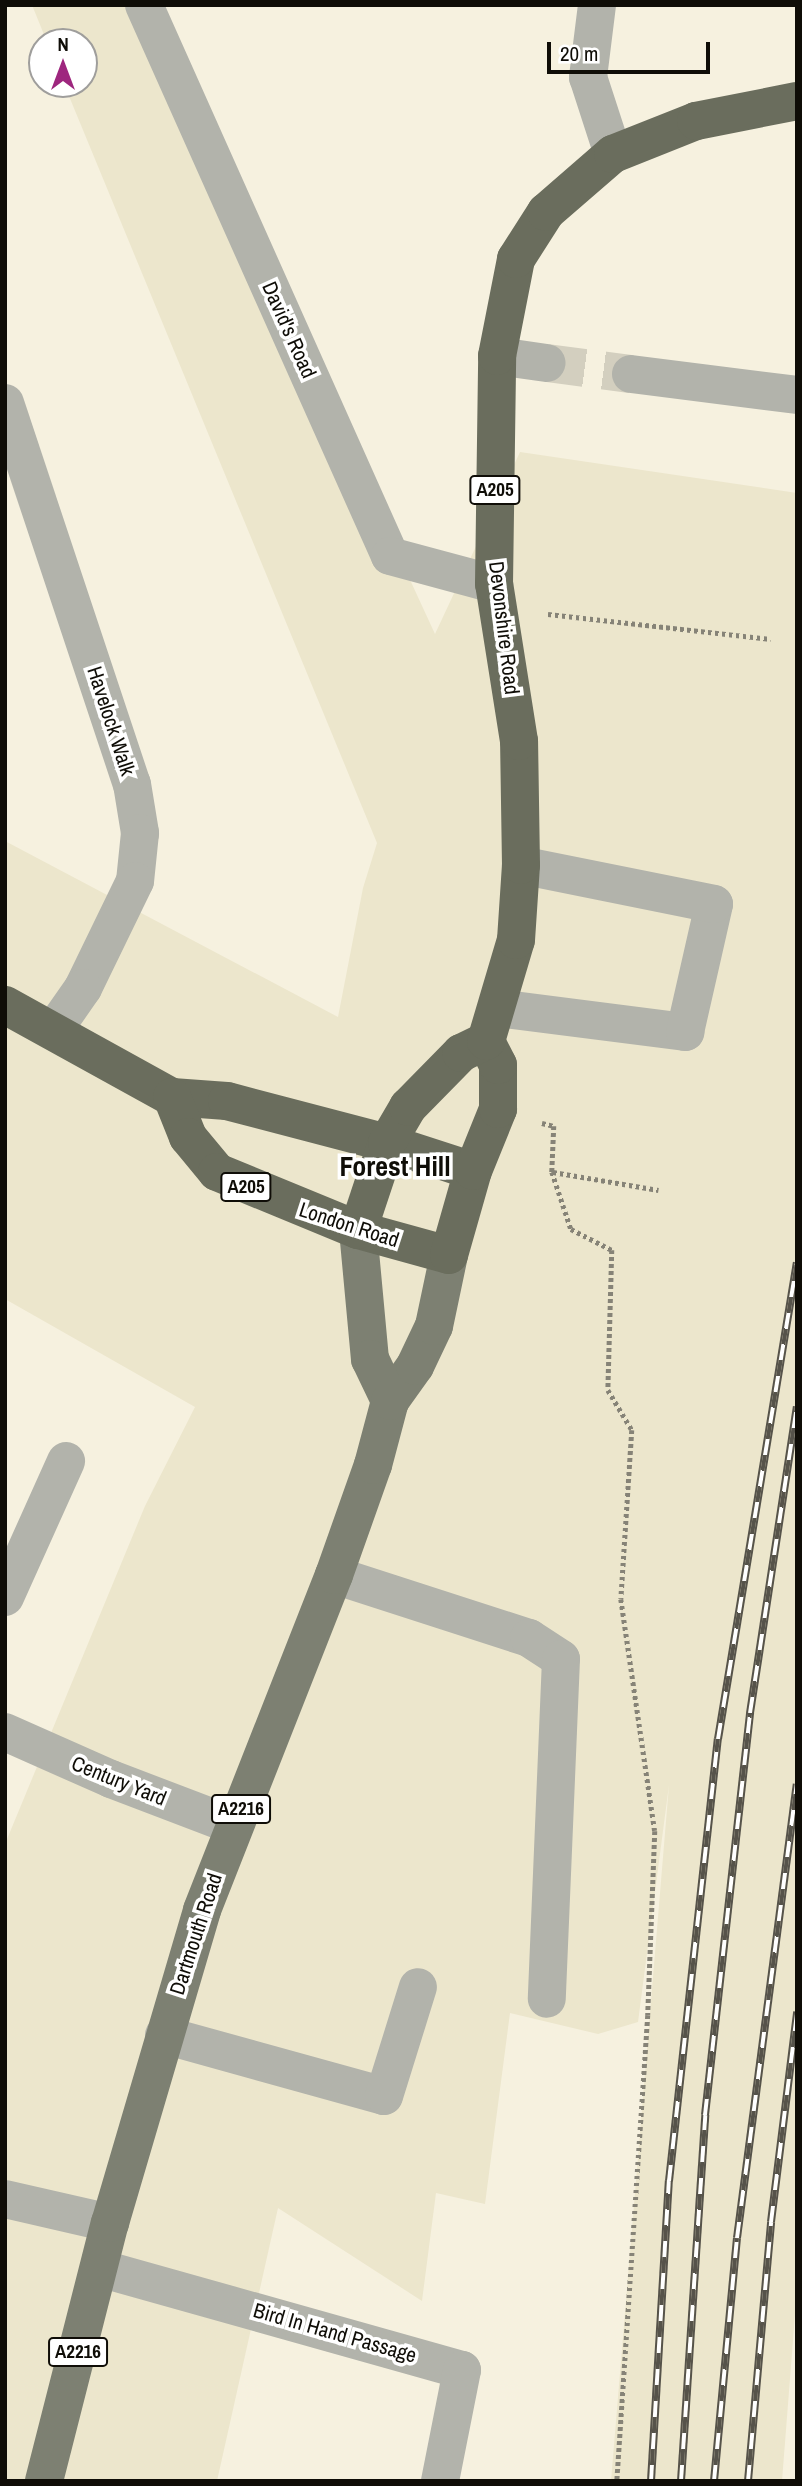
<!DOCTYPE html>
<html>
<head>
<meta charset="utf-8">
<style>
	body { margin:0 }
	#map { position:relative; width:802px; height:2486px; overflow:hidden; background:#f6f1df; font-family:"Archivo Narrow",sans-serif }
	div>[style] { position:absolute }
	.built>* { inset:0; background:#ece6cc }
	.minor-tunnel>* { height:38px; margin-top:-19px; transform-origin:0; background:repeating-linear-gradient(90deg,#d3cfbf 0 38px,transparent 0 57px) }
	.path>* { height:4.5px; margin-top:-2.25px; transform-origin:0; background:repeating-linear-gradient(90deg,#868377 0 3.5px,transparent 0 7px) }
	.minor>* { height:38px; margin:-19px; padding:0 19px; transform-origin:19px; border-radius:19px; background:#b2b3ab }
	.major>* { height:38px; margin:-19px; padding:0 19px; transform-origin:19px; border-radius:19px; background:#7d8072 }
	.highway>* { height:38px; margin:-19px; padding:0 19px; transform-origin:19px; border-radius:19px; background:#6a6d5d }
	.rail>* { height:8px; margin-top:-4px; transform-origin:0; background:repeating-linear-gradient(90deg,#fff 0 16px,#56534a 0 32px); box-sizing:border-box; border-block:2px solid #56534a }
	span { translate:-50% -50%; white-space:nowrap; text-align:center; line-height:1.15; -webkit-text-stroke:7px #fff; paint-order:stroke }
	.shield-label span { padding:2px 5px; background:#fff; border:2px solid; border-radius:5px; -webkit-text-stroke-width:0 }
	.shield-label { font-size:19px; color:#0f0d07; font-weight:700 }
	.street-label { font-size:21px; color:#0f0d07 }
	.district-label { font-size:28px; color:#0f0d07; font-weight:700 }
	.frame { position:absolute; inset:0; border:7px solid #0f0d07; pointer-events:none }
	.north { position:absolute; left:28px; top:28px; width:70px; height:70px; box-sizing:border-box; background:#fff; border:2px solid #9f9e9c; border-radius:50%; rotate:0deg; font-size:19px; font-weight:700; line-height:28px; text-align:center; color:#0f0d07 }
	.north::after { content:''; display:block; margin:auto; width:24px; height:32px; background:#9e267e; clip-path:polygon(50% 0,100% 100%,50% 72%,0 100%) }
	.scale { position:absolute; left:547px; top:42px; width:163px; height:32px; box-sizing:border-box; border:4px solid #0f0d07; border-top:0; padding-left:9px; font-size:21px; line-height:24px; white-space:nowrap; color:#0f0d07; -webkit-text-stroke:5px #fff; paint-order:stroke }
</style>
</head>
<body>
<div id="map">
	<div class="built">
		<div style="clip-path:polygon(32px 5px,145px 5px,435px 634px,520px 452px,797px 493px,797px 2289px,782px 2481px,611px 2481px,669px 1785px,638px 2022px,598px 2034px,510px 2013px,485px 2204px,436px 2193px,422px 2301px,278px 2208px,217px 2481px,5px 2481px,5px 1844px,145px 1506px,195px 1407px,5px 1299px,5px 841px,338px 1017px,363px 888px,377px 843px,64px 84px,84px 84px,84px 42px,47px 42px)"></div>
	</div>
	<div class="minor-tunnel">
		<div style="left:547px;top:363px;width:85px;rotate:7.5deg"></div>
	</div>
	<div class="path">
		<div style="left:548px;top:614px;width:224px;rotate:6.4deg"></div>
		<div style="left:542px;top:1123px;width:12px;rotate:14deg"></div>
		<div style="left:554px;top:1126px;width:46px;rotate:92.5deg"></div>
		<div style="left:552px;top:1172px;width:60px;rotate:71.6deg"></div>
		<div style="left:571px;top:1229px;width:46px;rotate:27.1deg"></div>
		<div style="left:612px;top:1250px;width:140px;rotate:91.6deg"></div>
		<div style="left:608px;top:1390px;width:47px;rotate:59deg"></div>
		<div style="left:632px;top:1430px;width:169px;rotate:93.7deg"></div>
		<div style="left:621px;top:1599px;width:234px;rotate:81.7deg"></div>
		<div style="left:655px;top:1831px;width:184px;rotate:92.2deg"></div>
		<div style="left:648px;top:2015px;width:467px;rotate:93.8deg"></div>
		<div style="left:553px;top:1172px;width:107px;rotate:9.7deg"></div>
	</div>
	<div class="minor">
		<div style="left:144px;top:5px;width:603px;rotate:65.94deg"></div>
		<div style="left:390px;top:556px;width:108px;rotate:15.1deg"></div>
		<div style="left:597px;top:5px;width:73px;rotate:97.1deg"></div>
		<div style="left:588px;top:77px;width:81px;rotate:72deg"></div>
		<div style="left:497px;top:356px;width:50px;rotate:8deg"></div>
		<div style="left:631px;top:374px;width:167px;rotate:7.2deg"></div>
		<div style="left:5px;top:403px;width:402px;rotate:71.6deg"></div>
		<div style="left:132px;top:784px;width:50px;rotate:80.7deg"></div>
		<div style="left:140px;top:833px;width:48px;rotate:95.9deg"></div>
		<div style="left:135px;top:881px;width:119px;rotate:115.9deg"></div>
		<div style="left:83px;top:988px;width:52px;rotate:124.9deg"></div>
		<div style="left:498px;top:1008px;width:189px;rotate:7.3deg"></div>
		<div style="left:685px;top:1032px;width:131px;rotate:-77.2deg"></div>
		<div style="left:714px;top:904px;width:197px;rotate:-168.6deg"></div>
		<div style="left:334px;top:1575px;width:205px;rotate:17.9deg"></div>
		<div style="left:529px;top:1638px;width:38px;rotate:33deg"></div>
		<div style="left:561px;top:1659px;width:340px;rotate:92.4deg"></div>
		<div style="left:5px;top:1597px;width:149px;rotate:-65.8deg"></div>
		<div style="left:5px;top:1732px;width:116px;rotate:23.9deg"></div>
		<div style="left:111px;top:1779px;width:132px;rotate:20.9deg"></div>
		<div style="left:164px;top:2035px;width:228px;rotate:15.5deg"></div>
		<div style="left:384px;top:2096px;width:114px;rotate:-72.7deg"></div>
		<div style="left:5px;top:2199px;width:108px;rotate:12.9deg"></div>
		<div style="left:99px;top:2268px;width:377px;rotate:15.7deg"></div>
		<div style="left:462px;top:2370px;width:113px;rotate:101.2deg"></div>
	</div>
	<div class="major">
		<div style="left:358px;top:1230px;width:130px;rotate:84.7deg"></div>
		<div style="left:370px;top:1359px;width:47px;rotate:64.5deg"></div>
		<div style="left:44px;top:2481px;width:266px;rotate:-75.7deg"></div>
		<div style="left:110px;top:2223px;width:326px;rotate:-73.6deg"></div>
		<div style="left:202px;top:1910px;width:360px;rotate:-68.5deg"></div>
		<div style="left:334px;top:1575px;width:117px;rotate:-70.5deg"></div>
		<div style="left:373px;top:1465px;width:66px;rotate:-75.1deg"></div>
		<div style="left:390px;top:1401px;width:43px;rotate:-54.5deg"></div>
		<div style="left:415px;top:1366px;width:44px;rotate:-64.6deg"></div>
		<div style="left:434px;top:1326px;width:73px;rotate:-78.1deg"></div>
	</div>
	<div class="highway">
		<div style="left:5px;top:1005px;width:191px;rotate:28.9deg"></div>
		<div style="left:172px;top:1097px;width:55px;rotate:4.2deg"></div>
		<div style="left:227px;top:1101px;width:165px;rotate:14.7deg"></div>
		<div style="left:387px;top:1143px;width:90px;rotate:18deg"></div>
		<div style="left:172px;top:1097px;width:43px;rotate:68.2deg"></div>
		<div style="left:188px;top:1137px;width:45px;rotate:50.4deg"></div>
		<div style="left:217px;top:1172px;width:152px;rotate:22.4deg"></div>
		<div style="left:358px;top:1230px;width:94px;rotate:15.4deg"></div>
		<div style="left:449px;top:1255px;width:87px;rotate:-74.1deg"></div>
		<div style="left:473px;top:1171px;width:67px;rotate:-68deg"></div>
		<div style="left:498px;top:1109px;width:44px;rotate:-90deg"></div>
		<div style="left:498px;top:1065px;width:27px;rotate:-117deg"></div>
		<div style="left:358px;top:1230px;width:92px;rotate:-71.6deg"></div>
		<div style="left:387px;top:1143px;width:42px;rotate:-59.7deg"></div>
		<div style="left:408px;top:1107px;width:76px;rotate:-45.5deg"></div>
		<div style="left:461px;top:1053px;width:28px;rotate:-26deg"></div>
		<div style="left:486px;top:1041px;width:105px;rotate:-73.5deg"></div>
		<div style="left:516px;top:940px;width:75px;rotate:-86.2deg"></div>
		<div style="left:521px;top:865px;width:124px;rotate:-90.9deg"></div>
		<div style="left:519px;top:741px;width:159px;rotate:-99deg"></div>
		<div style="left:494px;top:584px;width:228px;rotate:-89.2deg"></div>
		<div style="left:497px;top:356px;width:99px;rotate:-78.9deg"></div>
		<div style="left:516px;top:259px;width:56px;rotate:-57.4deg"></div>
		<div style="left:546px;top:212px;width:89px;rotate:-40.9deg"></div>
		<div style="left:613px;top:154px;width:89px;rotate:-21.7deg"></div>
		<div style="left:696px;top:121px;width:103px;rotate:-11.2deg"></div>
	</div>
	<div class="rail">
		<div style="left:651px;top:2481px;width:301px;rotate:-86.6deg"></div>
		<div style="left:669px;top:2181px;width:445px;rotate:-83.7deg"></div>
		<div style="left:718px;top:1739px;width:483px;rotate:-80.6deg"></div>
		<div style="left:681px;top:2481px;width:367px;rotate:-86.2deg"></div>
		<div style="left:705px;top:2115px;width:405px;rotate:-83.6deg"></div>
		<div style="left:750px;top:1713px;width:310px;rotate:-81.3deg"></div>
		<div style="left:714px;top:2481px;width:244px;rotate:-84.6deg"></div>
		<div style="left:737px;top:2238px;width:458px;rotate:-82.5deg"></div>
		<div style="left:748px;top:2481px;width:260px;rotate:-84.9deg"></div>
		<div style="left:771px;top:2222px;width:212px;rotate:-82.9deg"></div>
	</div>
	<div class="shield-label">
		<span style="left:495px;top:490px">A205</span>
		<span style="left:246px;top:1187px">A205</span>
		<span style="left:241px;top:1809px">A2216</span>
		<span style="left:78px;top:2352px">A2216</span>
	</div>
	<div class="street-label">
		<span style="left:289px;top:330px;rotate:66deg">David's Road</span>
		<span style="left:504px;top:628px;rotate:83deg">Devonshire Road</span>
		<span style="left:111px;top:721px;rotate:72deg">Havelock Walk</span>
		<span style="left:349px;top:1225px;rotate:18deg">London Road</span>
		<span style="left:119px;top:1781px;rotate:22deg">Century Yard</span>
		<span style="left:196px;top:1934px;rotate:-72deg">Dartmouth Road</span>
		<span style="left:335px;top:2333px;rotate:16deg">Bird In Hand Passage</span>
	</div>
	<div class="district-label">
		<span style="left:395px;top:1166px">Forest Hill</span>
	</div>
	<div class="frame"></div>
	<div class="north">N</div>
	<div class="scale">20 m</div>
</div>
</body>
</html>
